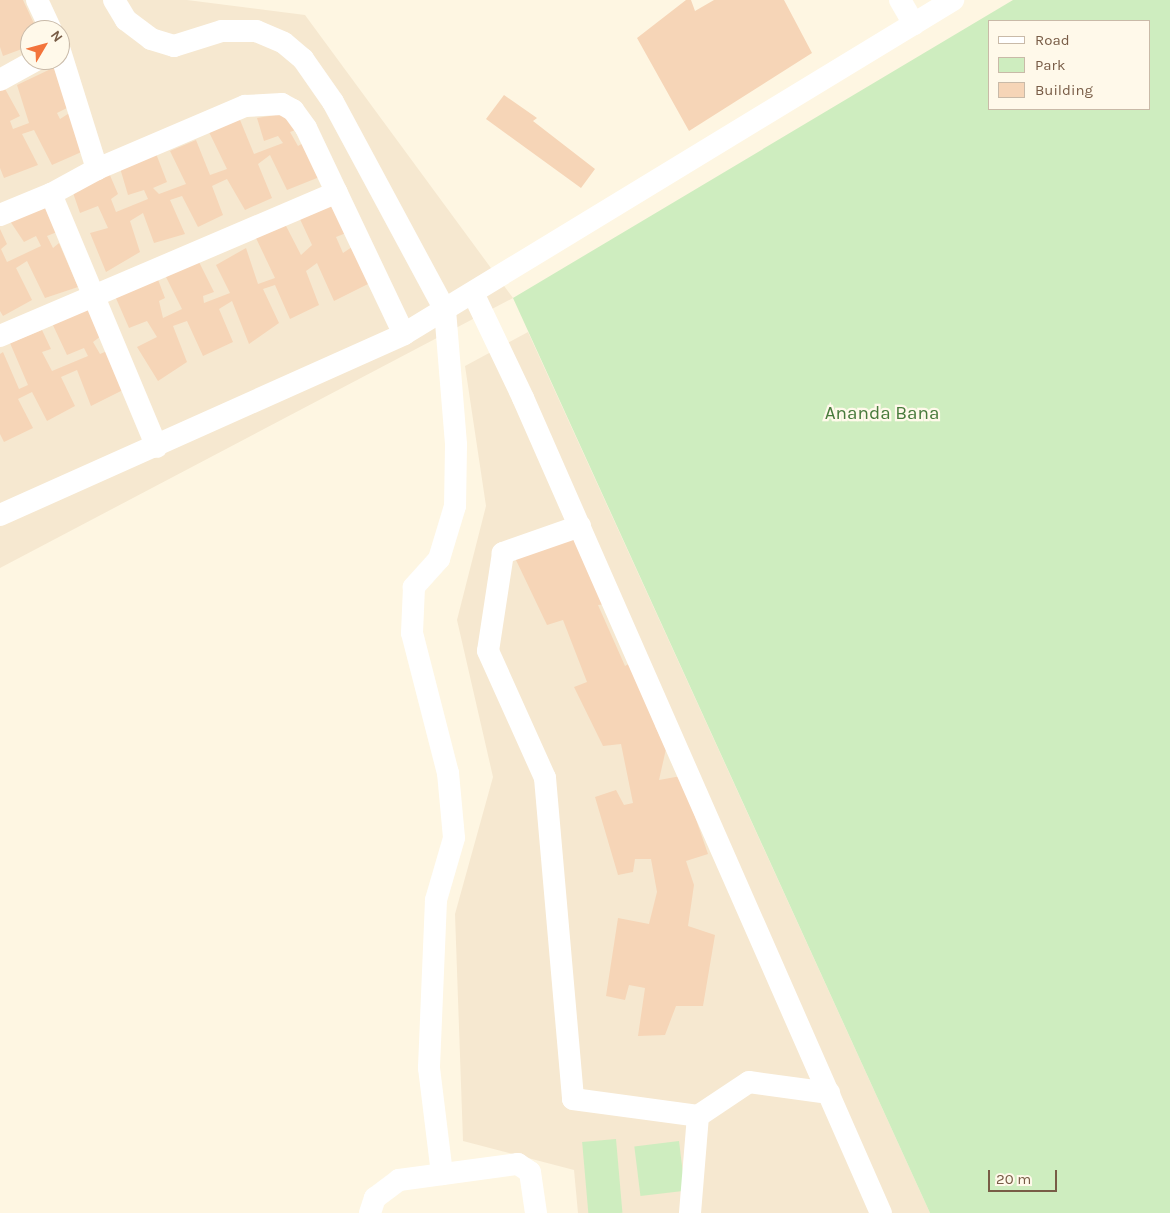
<!DOCTYPE html>
<html>
<head>
<meta charset="utf-8">
<style>
	body { margin:0 }
	#map { position:relative; width:1170px; height:1213px; overflow:hidden; background:#fef6e2; font-family:Karla,sans-serif }
	div>[style] { position:absolute }
	.residential>* { inset:0; background:#f6e8d0 }
	.green>* { inset:0; background:#ceedbf; transform-origin:0 0 }
	.building>* { inset:0; background:#f6d5b7 }
	.minor>* { height:22px; margin:-11px; padding:0 11px; transform-origin:11px; border-radius:11px; background:#fff }
	span { translate:-50% -50%; white-space:nowrap; text-align:center; line-height:1.15; -webkit-text-stroke:4.5px #fff9ea; paint-order:stroke }
	.park-label { font-size:19px; color:#477a3b }
	.legend { position:absolute; left:988px; top:20px; width:162px; height:90px; box-sizing:border-box; background:#fff9ea; border:1px solid #c9baa8; margin:0; padding:6px 9px; list-style:none; font-size:15px; color:#785c46 }
	.legend li { display:flex; align-items:center; gap:10px; height:25px }
	.legend b { width:25px; border:1px solid #c9baa8 }
	.north { position:absolute; left:20px; top:20px; width:50px; height:50px; box-sizing:border-box; background:#fff9ea; border:1px solid #c9baa8; border-radius:50%; rotate:53deg; font-size:14px; font-weight:700; line-height:20px; text-align:center; color:#785c46 }
	.north::after { content:''; display:block; margin:auto; width:18px; height:22px; background:#f3743c; clip-path:polygon(50% 0,100% 100%,50% 72%,0 100%) }
	.scale { position:absolute; left:988px; top:1170px; width:69px; height:22px; box-sizing:border-box; border:2px solid #785c46; border-top:0; padding-left:6px; font-size:15px; line-height:18px; white-space:nowrap; color:#785c46; -webkit-text-stroke:4px #fff9ea; paint-order:stroke }
</style>
</head>
<body>
<div id="map">
	<div class="residential">
		<div style="clip-path:polygon(evenodd,0 0,187px 0,305px 15px,513px 298px,0 568px,0 0,30px 30px,60px 30px,60px 60px,30px 60px,30px 30px)"></div>
		<div style="clip-path:polygon(528px 332px,930px 1213px,578px 1213px,574px 1170px,463px 1141px,455px 914px,493px 777px,457px 620px,486px 506px,465px 366px)"></div>
	</div>
	<div class="green">
		<div style="clip-path:polygon(evenodd,1013px 0,1170px 0,1170px 1213px,930px 1213px,513px 298px,1013px 0,989px 21px,1149px 21px,1149px 109px,989px 109px,989px 21px)"></div>
		<div style="left:616px;top:1139px;width:74px;height:34px;rotate:85deg"></div>
		<div style="left:679px;top:1141px;width:50px;height:45px;rotate:83deg"></div>
	</div>
	<div class="building">
		<div style="clip-path:polygon(0 0,23px 0,37px 30px,30px 30px,30px 46px,3px 56px,0 47px)"></div>
		<div style="clip-path:polygon(686px 0,691px 0,695px 11px,714px 0,784px 0,812px 53px,689px 131px,637px 38px)"></div>
		<div style="clip-path:polygon(57px 66px,71px 106px,57px 113px,60px 119px,71px 112px,86px 150px,52px 165px,34px 130px,22px 134px,38px 165px,4px 178px,0 168px,0 89px,4px 87px,20px 116px,10px 121px,13px 129px,29px 123px,17px 85px)"></div>
		<div style="clip-path:polygon(504px 95px,537px 118px,533px 121px,595px 169px,581px 188px,486px 119px)"></div>
		<div style="clip-path:polygon(288px 113px,298px 129px,290px 132px,298px 146px,305px 142px,322px 176px,287px 190px,270px 155px,258px 164px,272px 198px,245px 210px,227px 179px,212px 186px,223px 215px,198px 227px,182px 196px,170px 200px,185px 234px,154px 243px,143px 213px,130px 221px,140px 252px,106px 272px,90px 233px,108px 228px,98px 206px,80px 213px,72px 190px,109px 173px,118px 194px,111px 199px,116px 212px,148px 199px,144px 190px,128px 195px,120px 168px,155px 151px,167px 182px,153px 188px,159px 194px,186px 184px,170px 151px,196px 140px,210px 175px,227px 169px,208px 130px,238px 115px,254px 154px,283px 143px,278px 136px,264px 141px,257px 118px)"></div>
		<div style="clip-path:polygon(333px 201px,351px 231px,336px 237px,343px 253px,352px 247px,370px 283px,334px 301px,317px 263px,306px 271px,319px 305px,290px 319px,275px 285px,263px 289px,279px 323px,249px 344px,232px 301px,219px 309px,233px 342px,203px 356px,187px 321px,173px 326px,187px 362px,158px 381px,137px 347px,157px 337px,147px 321px,129px 328px,115px 296px,157px 277px,165px 298px,159px 301px,163px 318px,182px 309px,164px 273px,198px 260px,214px 292px,203px 296px,204px 303px,230px 293px,216px 265px,246px 248px,258px 284px,275px 278px,255px 236px,284px 222px,301px 255px,312px 245px,299px 217px)"></div>
		<div style="clip-path:polygon(48px 207px,57px 232px,47px 236px,53px 248px,59px 243px,78px 287px,45px 298px,27px 261px,16px 268px,32px 300px,3px 316px,0 311px,0 229px,7px 244px,1px 249px,7px 262px,41px 246px,36px 236px,24px 242px,10px 221px)"></div>
		<div style="clip-path:polygon(91px 307px,101px 336px,93px 342px,100px 354px,107px 351px,123px 390px,91px 406px,77px 370px,61px 377px,75px 406px,47px 421px,32px 392px,18px 399px,33px 428px,4px 442px,0 434px,0 354px,3px 352px,19px 389px,28px 385px,10px 343px,42px 330px,51px 349px,42px 352px,52px 371px,88px 356px,84px 348px,67px 355px,51px 321px)"></div>
		<div style="clip-path:polygon(575px 535px,607px 604px,598px 605px,625px 666px,632px 662px,665px 722px,655px 726px,666px 749px,659px 780px,681px 776px,708px 854px,686px 861px,694px 885px,688px 926px,715px 935px,703px 1006px,676px 1006px,665px 1035px,638px 1036px,645px 988px,629px 985px,625px 1000px,606px 996px,618px 918px,649px 924px,657px 892px,651px 859px,635px 859px,633px 872px,618px 875px,595px 797px,616px 790px,624px 805px,633px 803px,621px 744px,603px 746px,574px 687px,587px 682px,563px 620px,547px 625px,515px 558px)"></div>
	</div>
	<div class="minor">
		<div style="left:37px;top:0;width:33px;rotate:65deg"></div>
		<div style="left:114px;top:0;width:23px;rotate:59deg"></div>
		<div style="left:126px;top:20px;width:31px;rotate:37deg"></div>
		<div style="left:151px;top:39px;width:24px;rotate:17deg"></div>
		<div style="left:174px;top:46px;width:50px;rotate:-17.4deg"></div>
		<div style="left:222px;top:31px;width:34px"></div>
		<div style="left:256px;top:31px;width:30px;rotate:23deg"></div>
		<div style="left:284px;top:43px;width:25px;rotate:40deg"></div>
		<div style="left:303px;top:59px;width:52px;rotate:55.1deg"></div>
		<div style="left:333px;top:102px;width:236px;rotate:61.7deg"></div>
		<div style="left:445px;top:310px;width:135px;rotate:85.3deg"></div>
		<div style="left:456px;top:445px;width:61px;rotate:90.9deg"></div>
		<div style="left:455px;top:506px;width:55px;rotate:106.8deg"></div>
		<div style="left:439px;top:559px;width:38px;rotate:132deg"></div>
		<div style="left:414px;top:587px;width:46px;rotate:92.5deg"></div>
		<div style="left:412px;top:633px;width:145px;rotate:75.6deg"></div>
		<div style="left:448px;top:773px;width:65px;rotate:84.7deg"></div>
		<div style="left:454px;top:838px;width:65px;rotate:106.2deg"></div>
		<div style="left:436px;top:900px;width:168px;rotate:92.4deg"></div>
		<div style="left:429px;top:1068px;width:107px;rotate:83deg"></div>
		<div style="left:900px;top:0;width:28px;rotate:60deg"></div>
		<div style="left:60px;top:51px;width:124px;rotate:72.6deg"></div>
		<div style="left:97px;top:169px;width:52px;rotate:151.5deg"></div>
		<div style="left:51px;top:194px;width:274px;rotate:67.3deg"></div>
		<div style="left:0;top:80px;width:41px;rotate:-29.1deg"></div>
		<div style="left:97px;top:169px;width:161px;rotate:-23.1deg"></div>
		<div style="left:245px;top:106px;width:37px;rotate:-3deg"></div>
		<div style="left:282px;top:104px;width:13px;rotate:29deg"></div>
		<div style="left:293px;top:110px;width:22px;rotate:54deg"></div>
		<div style="left:306px;top:128px;width:228px;rotate:64.6deg"></div>
		<div style="left:0;top:215px;width:55px;rotate:-22.4deg"></div>
		<div style="left:473px;top:293px;width:116px;rotate:64.5deg"></div>
		<div style="left:523px;top:398px;width:890px;rotate:66.29deg"></div>
		<div style="left:0;top:336px;width:366px;rotate:-23.1deg"></div>
		<div style="left:0;top:515px;width:443px;rotate:-24.1deg"></div>
		<div style="left:404px;top:334px;width:643px;rotate:-31.32deg"></div>
		<div style="left:580px;top:526px;width:82px;rotate:160.7deg"></div>
		<div style="left:503px;top:553px;width:99px;rotate:98.7deg"></div>
		<div style="left:488px;top:651px;width:139px;rotate:65.8deg"></div>
		<div style="left:545px;top:778px;width:322px;rotate:85deg"></div>
		<div style="left:573px;top:1099px;width:126px;rotate:7.7deg"></div>
		<div style="left:698px;top:1116px;width:61px;rotate:-33.7deg"></div>
		<div style="left:749px;top:1082px;width:81px;rotate:7.8deg"></div>
		<div style="left:370px;top:1213px;width:16px;rotate:-72deg"></div>
		<div style="left:375px;top:1198px;width:30px;rotate:-37deg"></div>
		<div style="left:399px;top:1180px;width:120px;rotate:-7.7deg"></div>
		<div style="left:518px;top:1164px;width:14px;rotate:34deg"></div>
		<div style="left:530px;top:1172px;width:41px;rotate:81.7deg"></div>
		<div style="left:690px;top:1213px;width:97px;rotate:-85.3deg"></div>
	</div>
	<div class="park-label">
		<span style="left:882px;top:414px">Ananda Bana</span>
	</div>
	<ul class="legend">
	<li><b style="height:6px;background:#fff"></b>Road</li>
	<li><b style="height:14px;background:#ceedbf"></b>Park</li>
	<li><b style="height:14px;background:#f6d5b7"></b>Building</li>
	</ul>
	<div class="north">N</div>
	<div class="scale">20 m</div>
</div>
</body>
</html>
